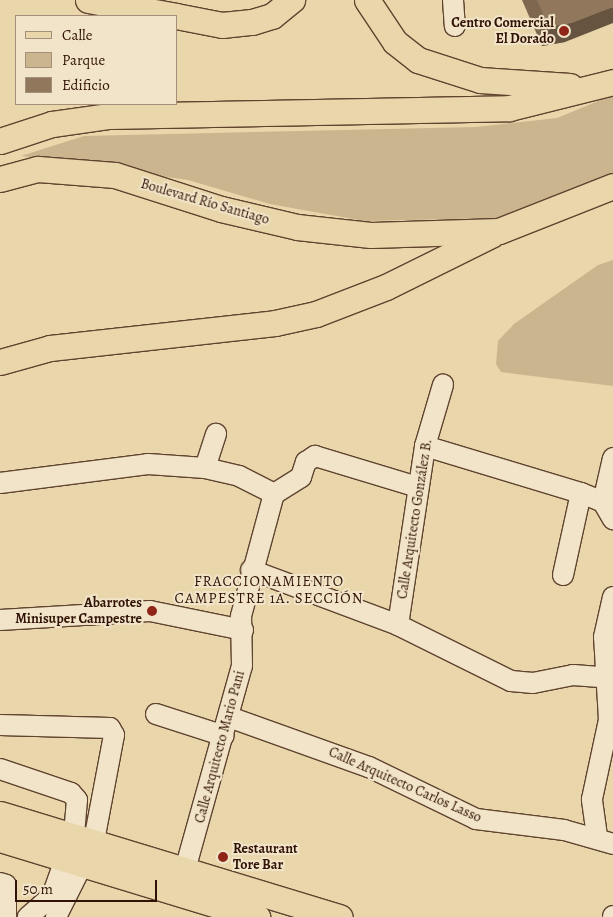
<!DOCTYPE html>
<html>
<head>
<meta charset="utf-8">
<style>
	body { margin:0 }
	#map { position:relative; width:613px; height:917px; overflow:hidden; background:#e9d6ab; font-family:Alegreya,serif }
	div>[style] { position:absolute }
	.green>* { inset:0; background:#cab58f }
	.roads { filter:drop-shadow(1px 0 #5f432f) drop-shadow(-1px 0 #5f432f) drop-shadow(0 1px #5f432f) drop-shadow(0 -1px #5f432f) }
	.minor>* { height:20px; margin:-10px; padding:0 10px; transform-origin:10px; border-radius:10px; background:#f1e4c8 }
	.major>* { height:25px; margin:-12.5px; padding:0 12.5px; transform-origin:12.5px; border-radius:12.5px; background:#e9d6ab }
	.wall>* { inset:0; background:#7d674f }
	.shaded-wall>* { inset:0; background:#665440 }
	.building>* { inset:0; background:#91785c }
	.dots>* { width:14px; height:14px; translate:-50% -50%; box-sizing:border-box; border:2px solid #f1e4c8; border-radius:50% }
	span { translate:-50% -50%; white-space:nowrap; text-align:center; line-height:1.15; -webkit-text-stroke:4px #f1e4c8; paint-order:stroke }
	.poi-label { font-size:14px; color:#311206; font-weight:700 }
	.right { translate:-100% -50%; text-align:right }
	.left { translate:0 -50%; text-align:left }
	.street-label { font-size:14px; color:#311206 }
	.neighbourhood-label { font-size:15px; color:#311206; letter-spacing:1px }
	.legend { position:absolute; left:15px; top:15px; width:162px; height:90px; box-sizing:border-box; background:#f1e4c8; border:1px solid #a4907a; margin:0; padding:6px 9px; list-style:none; font-size:15px; color:#311206 }
	.legend li { display:flex; align-items:center; gap:10px; height:25px }
	.legend b { width:25px; border:1px solid #a4907a }
	.scale { position:absolute; left:15px; top:880px; width:142px; height:22px; box-sizing:border-box; border:2px solid #311206; border-top:0; padding-left:6px; font-size:15px; line-height:18px; white-space:nowrap; color:#311206; -webkit-text-stroke:4px #f1e4c8; paint-order:stroke }
</style>
</head>
<body>
<div id="map">
	<div class="green">
		<div style="clip-path:polygon(613px 95px,613px 174px,498px 218px,364px 221px,270px 204px,188px 180px,21px 156px,84px 136px,476px 127px,557px 118px)"></div>
		<div style="clip-path:polygon(613px 260px,613px 386px,501px 372px,496px 364px,498px 341px,514px 324px,598px 265px)"></div>
	</div>
	<div class="roads">
		<div class="minor">
			<div style="left:453px;top:0;width:26px;rotate:86deg"></div>
			<div style="left:425px;top:446px;width:163px;rotate:16.8deg"></div>
			<div style="left:581px;top:493px;width:24px;rotate:22deg"></div>
			<div style="left:603px;top:502px;width:20px;rotate:60deg"></div>
			<div style="left:205px;top:468px;width:36px;rotate:-72deg"></div>
			<div style="left:0;top:483px;width:149px;rotate:-7.3deg"></div>
			<div style="left:148px;top:464px;width:57px;rotate:4deg"></div>
			<div style="left:205px;top:468px;width:35px;rotate:13deg"></div>
			<div style="left:239px;top:476px;width:39px;rotate:27deg"></div>
			<div style="left:274px;top:494px;width:32px;rotate:-32deg"></div>
			<div style="left:301px;top:477px;width:16px;rotate:-72deg"></div>
			<div style="left:306px;top:462px;width:11px;rotate:-34deg"></div>
			<div style="left:315px;top:456px;width:108px;rotate:16.8deg"></div>
			<div style="left:603px;top:502px;width:45px;rotate:-77.2deg"></div>
			<div style="left:251px;top:570px;width:157px;rotate:20.5deg"></div>
			<div style="left:398px;top:625px;width:126px;rotate:26.4deg"></div>
			<div style="left:511px;top:681px;width:22px;rotate:5deg"></div>
			<div style="left:533px;top:683px;width:41px;rotate:-11.3deg"></div>
			<div style="left:573px;top:675px;width:40px;rotate:4.3deg"></div>
			<div style="left:563px;top:575px;width:84px;rotate:-77.6deg"></div>
			<div style="left:0;top:620px;width:150px;rotate:-3.4deg"></div>
			<div style="left:150px;top:611px;width:95px;rotate:11.5deg"></div>
			<div style="left:398px;top:625px;width:181px;rotate:-81.4deg"></div>
			<div style="left:425px;top:446px;width:64px;rotate:-73.6deg"></div>
			<div style="left:156px;top:714px;width:71px;rotate:17.9deg"></div>
			<div style="left:229px;top:717px;width:149px;rotate:19.7deg"></div>
			<div style="left:369px;top:767px;width:119px;rotate:25.9deg"></div>
			<div style="left:476px;top:819px;width:89px;rotate:7.1deg"></div>
			<div style="left:564px;top:830px;width:51px;rotate:15.9deg"></div>
			<div style="left:0;top:725px;width:110px;rotate:1.6deg"></div>
			<div style="left:110px;top:728px;width:8px;rotate:60deg"></div>
			<div style="left:114px;top:735px;width:108px;rotate:100.7deg"></div>
			<div style="left:94px;top:841px;width:85px;rotate:116.6deg"></div>
			<div style="left:0;top:769px;width:75px;rotate:18.7deg"></div>
			<div style="left:71px;top:793px;width:9px;rotate:49deg"></div>
			<div style="left:77px;top:800px;width:35px;rotate:95deg"></div>
			<div style="left:74px;top:835px;width:65px;rotate:109.8deg"></div>
			<div style="left:52px;top:896px;width:32px;rotate:139deg"></div>
			<div style="left:597px;top:836px;width:37px;rotate:-98deg"></div>
			<div style="left:592px;top:799px;width:81px;rotate:-77.9deg"></div>
			<div style="left:609px;top:720px;width:83px;rotate:-93.4deg"></div>
			<div style="left:604px;top:637px;width:41px;rotate:-77.3deg"></div>
			<div style="left:0;top:883px;width:6px;rotate:18deg"></div>
			<div style="left:6px;top:885px;width:32px;rotate:90deg"></div>
			<div style="left:181px;top:884px;width:226px;rotate:-74.4deg"></div>
			<div style="left:242px;top:666px;width:50px;rotate:-91.1deg"></div>
			<div style="left:241px;top:616px;width:126px;rotate:-74.9deg"></div>
			<div style="left:613px;top:917px;width:1px;rotate:-90deg"></div>
		</div>
		<div class="major">
			<div style="left:88px;top:0;width:89px;rotate:10.3deg"></div>
			<div style="left:367px;top:0;width:50px;rotate:56.3deg"></div>
			<div style="left:395px;top:42px;width:29px;rotate:38deg"></div>
			<div style="left:418px;top:60px;width:65px;rotate:17.9deg"></div>
			<div style="left:480px;top:80px;width:90px;rotate:3.8deg"></div>
			<div style="left:176px;top:16px;width:47px;rotate:11.1deg"></div>
			<div style="left:222px;top:25px;width:30px;rotate:-6deg"></div>
			<div style="left:252px;top:22px;width:21px;rotate:-17deg"></div>
			<div style="left:272px;top:16px;width:26px;rotate:-39deg"></div>
			<div style="left:0;top:141px;width:55px;rotate:-18.1deg"></div>
			<div style="left:52px;top:124px;width:58px;rotate:-8deg"></div>
			<div style="left:109px;top:116px;width:400px;rotate:-1.1deg"></div>
			<div style="left:509px;top:108px;width:107px;rotate:-14deg"></div>
			<div style="left:0;top:179px;width:39px;rotate:-15deg"></div>
			<div style="left:38px;top:169px;width:77px;rotate:4.5deg"></div>
			<div style="left:115px;top:175px;width:111px;rotate:17.8deg"></div>
			<div style="left:221px;top:209px;width:78px;rotate:13.3deg"></div>
			<div style="left:297px;top:227px;width:74px;rotate:6.2deg"></div>
			<div style="left:371px;top:235px;width:128px;rotate:-1.8deg"></div>
			<div style="left:499px;top:231px;width:123px;rotate:-21.5deg"></div>
			<div style="left:0;top:362px;width:52px;rotate:-15.6deg"></div>
			<div style="left:50px;top:348px;width:226px;rotate:-6.3deg"></div>
			<div style="left:275px;top:323px;width:42px;rotate:-12.4deg"></div>
			<div style="left:316px;top:314px;width:75px;rotate:-21.1deg"></div>
			<div style="left:386px;top:287px;width:117px;rotate:-26.3deg"></div>
			<div style="left:0;top:814px;width:355px;rotate:16.9deg"></div>
			<div style="left:0;top:839px;width:269px;rotate:16.9deg"></div>
		</div>
	</div>
	<div class="wall">
		<div style="clip-path:polygon(522px 0,613px 0,565px 42px,542px 46px)"></div>
	</div>
	<div class="shaded-wall">
		<div style="clip-path:polygon(613px 7px,613px 23px,565px 42px,542px 46px,549px 27px)"></div>
	</div>
	<div class="building">
		<div style="clip-path:polygon(537px 0,613px 0,613px 7px,572px 23px,549px 27px)"></div>
	</div>
	<div class="dots">
		<div style="left:564px;top:31px;background:#8f2418"></div>
		<div style="left:152px;top:611px;background:#8f2418"></div>
		<div style="left:223px;top:857px;background:#8f2418"></div>
	</div>
	<div class="poi-label">
		<span class="right" style="left:554px;top:31px">Centro Comercial<br>El Dorado</span>
		<span class="right" style="left:142px;top:611px">Abarrotes<br>Minisuper Campestre</span>
		<span class="left" style="left:233px;top:857px">Restaurant<br>Tore Bar</span>
	</div>
	<div class="street-label">
		<span style="left:205px;top:202px;rotate:16deg">Boulevard Río Santiago</span>
		<span style="left:415px;top:519px;rotate:-81deg">Calle Arquitecto González B.</span>
		<span style="left:220px;top:747px;rotate:-75deg">Calle Arquitecto Mario Pani</span>
		<span style="left:405px;top:785px;rotate:24deg">Calle Arquitecto Carlos Lasso</span>
	</div>
	<div class="neighbourhood-label">
		<span style="left:269px;top:590px">FRACCIONAMIENTO<br>CAMPESTRE 1A. SECCIÓN</span>
	</div>
	<ul class="legend">
	<li><b style="height:6px;background:#e9d6ab"></b>Calle</li>
	<li><b style="height:14px;background:#cab58f"></b>Parque</li>
	<li><b style="height:14px;background:#91785c"></b>Edificio</li>
	</ul>
	<div class="scale">50 m</div>
</div>
</body>
</html>
